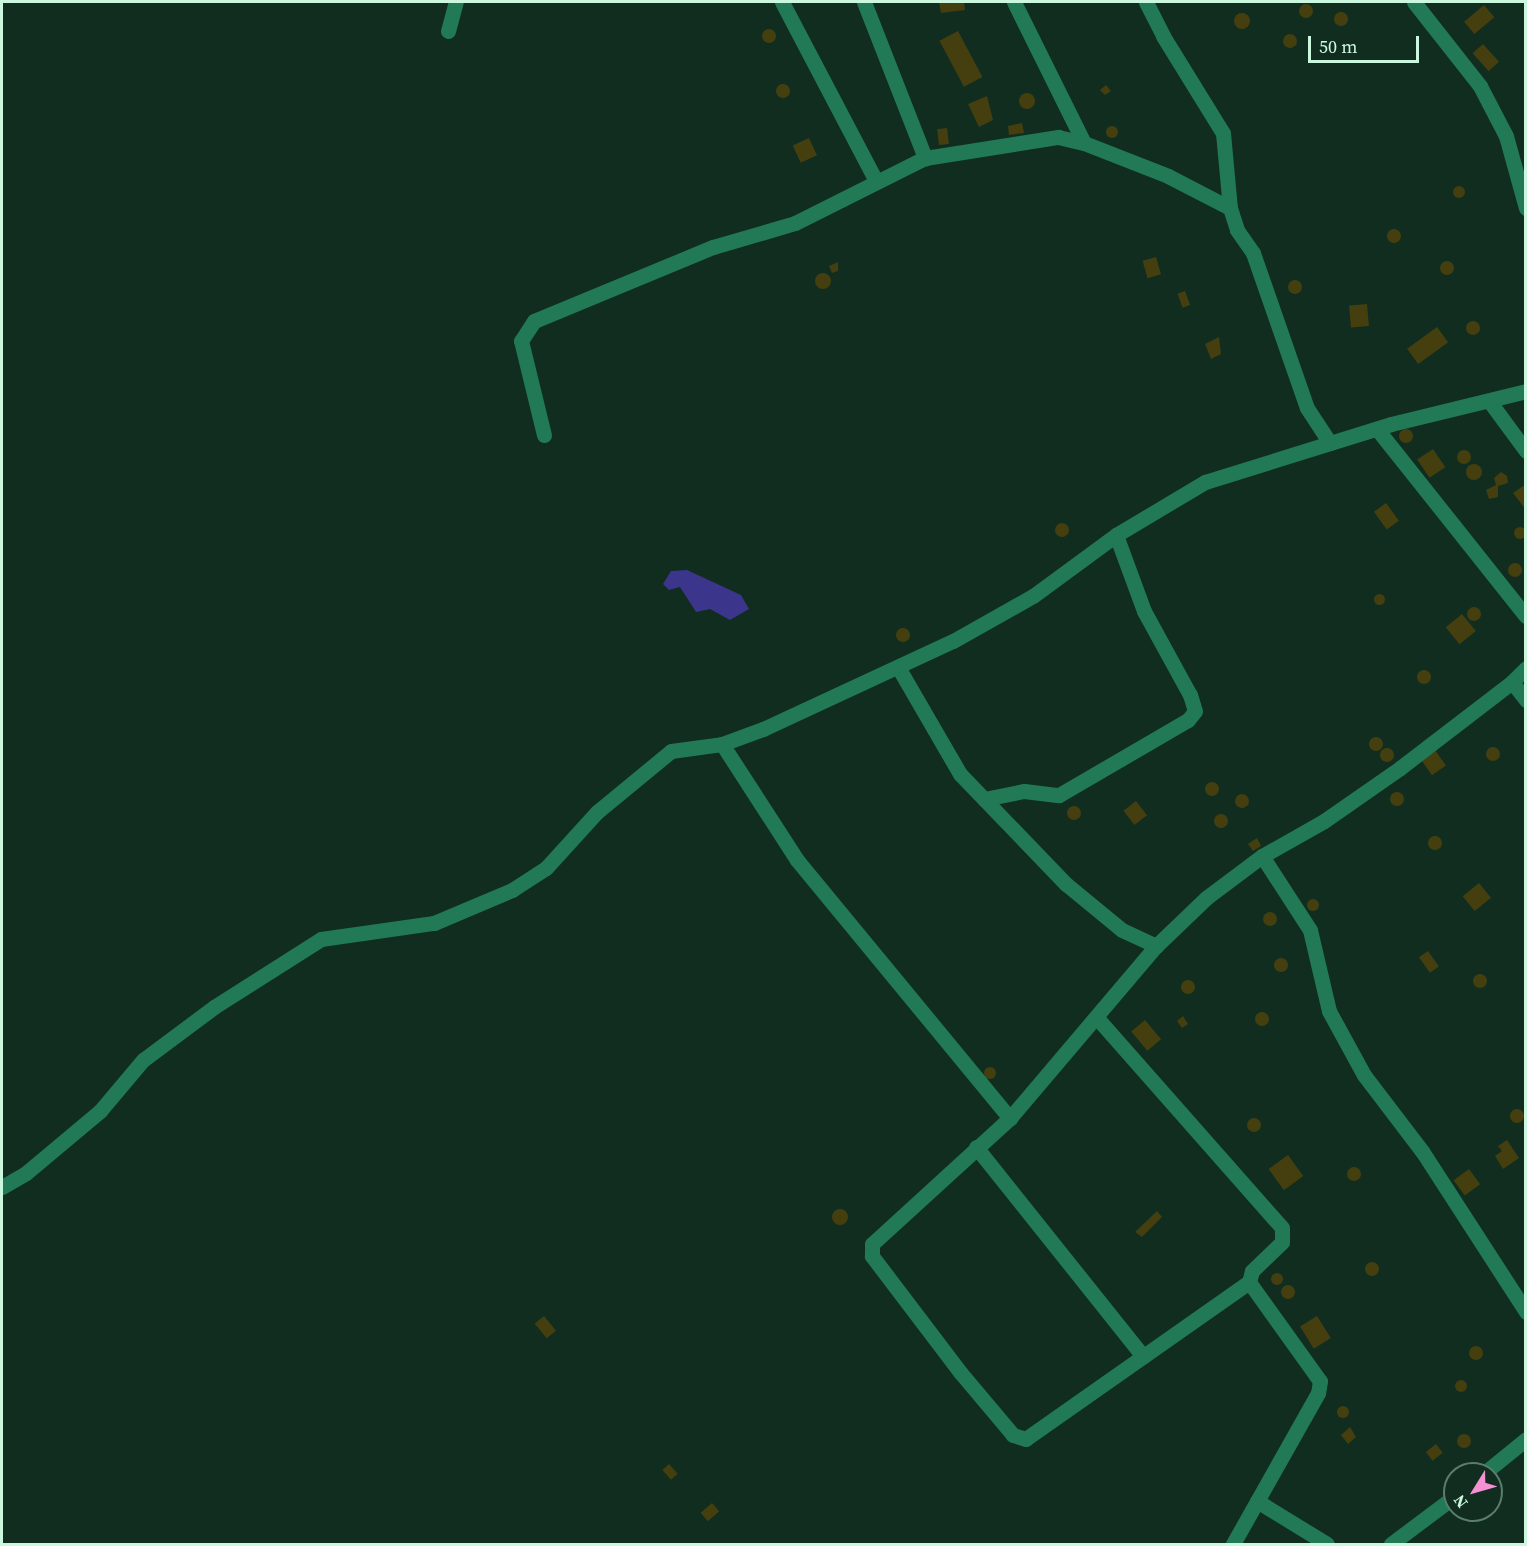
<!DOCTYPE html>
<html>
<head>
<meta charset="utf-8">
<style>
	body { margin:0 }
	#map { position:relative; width:1527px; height:1546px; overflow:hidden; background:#102d20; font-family:"Source Serif 4",serif }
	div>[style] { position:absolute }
	.green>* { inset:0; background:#3c358c }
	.building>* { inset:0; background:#453f10; transform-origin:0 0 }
	.round { border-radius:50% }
	.minor>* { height:15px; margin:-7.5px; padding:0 7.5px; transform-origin:7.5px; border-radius:7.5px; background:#217955 }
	span { translate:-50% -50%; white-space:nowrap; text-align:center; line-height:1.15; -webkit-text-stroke:5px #102d20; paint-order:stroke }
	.frame { position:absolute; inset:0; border:3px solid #ccf7df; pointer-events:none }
	.north { position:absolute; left:1443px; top:1462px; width:60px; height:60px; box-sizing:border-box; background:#102d20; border:2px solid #5b7e6c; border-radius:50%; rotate:233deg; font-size:16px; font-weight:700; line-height:24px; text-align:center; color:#ccf7df }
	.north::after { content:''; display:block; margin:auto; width:21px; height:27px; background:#f591d2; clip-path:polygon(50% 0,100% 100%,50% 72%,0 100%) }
	.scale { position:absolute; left:1308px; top:36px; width:111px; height:27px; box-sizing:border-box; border:3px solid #ccf7df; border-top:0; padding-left:8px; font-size:18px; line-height:21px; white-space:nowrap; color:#ccf7df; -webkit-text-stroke:4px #102d20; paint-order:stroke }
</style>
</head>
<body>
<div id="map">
	<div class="green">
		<div style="clip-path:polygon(687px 570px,741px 595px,749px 609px,730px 620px,710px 609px,696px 612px,680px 587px,669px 590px,663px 584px,671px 571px)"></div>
	</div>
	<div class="building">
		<div style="clip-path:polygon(939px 2px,964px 2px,965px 10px,941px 13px)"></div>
		<div class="round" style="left:1299px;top:4px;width:14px;height:14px"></div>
		<div style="left:1484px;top:5px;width:16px;height:26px;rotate:50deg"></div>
		<div class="round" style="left:1334px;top:12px;width:14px;height:14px"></div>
		<div class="round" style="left:1234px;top:13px;width:16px;height:16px"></div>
		<div class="round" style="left:762px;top:29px;width:14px;height:14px"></div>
		<div style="left:958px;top:31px;width:52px;height:21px;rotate:62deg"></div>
		<div class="round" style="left:1283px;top:34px;width:14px;height:14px"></div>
		<div style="left:1483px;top:44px;width:24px;height:14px;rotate:48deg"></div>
		<div class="round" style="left:776px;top:84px;width:14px;height:14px"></div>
		<div style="clip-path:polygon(1106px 85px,1111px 91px,1105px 95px,1100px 90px)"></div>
		<div class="round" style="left:1019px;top:93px;width:16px;height:16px"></div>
		<div style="clip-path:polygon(987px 96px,993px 120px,979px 127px,968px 104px)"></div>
		<div style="clip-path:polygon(1022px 123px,1024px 133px,1009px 135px,1008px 126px)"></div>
		<div class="round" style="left:1106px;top:126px;width:12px;height:12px"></div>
		<div style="left:947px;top:128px;width:16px;height:10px;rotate:83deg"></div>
		<div style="left:809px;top:138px;width:19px;height:18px;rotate:65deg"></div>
		<div class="round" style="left:1453px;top:186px;width:12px;height:12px"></div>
		<div class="round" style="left:1387px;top:229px;width:14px;height:14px"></div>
		<div style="left:1156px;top:257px;width:18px;height:14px;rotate:74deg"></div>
		<div class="round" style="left:1440px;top:261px;width:14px;height:14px"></div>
		<div style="clip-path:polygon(838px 262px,838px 271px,832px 273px,829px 266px)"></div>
		<div class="round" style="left:815px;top:273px;width:16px;height:16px"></div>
		<div class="round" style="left:1288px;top:280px;width:14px;height:14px"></div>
		<div style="left:1185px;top:291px;width:15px;height:8px;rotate:70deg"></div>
		<div style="left:1367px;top:304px;width:22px;height:18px;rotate:85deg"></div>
		<div class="round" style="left:1466px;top:321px;width:14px;height:14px"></div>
		<div style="left:1437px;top:327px;width:19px;height:37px;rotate:54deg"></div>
		<div style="clip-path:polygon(1219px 337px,1221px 354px,1211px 359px,1205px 344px)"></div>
		<div class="round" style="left:1399px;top:429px;width:14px;height:14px"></div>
		<div style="left:1433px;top:449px;width:22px;height:19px;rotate:56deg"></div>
		<div class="round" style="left:1457px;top:450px;width:14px;height:14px"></div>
		<div class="round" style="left:1466px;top:464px;width:16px;height:16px"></div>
		<div style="clip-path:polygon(1501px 472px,1507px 476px,1508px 483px,1498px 486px,1498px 497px,1489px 499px,1486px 490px,1496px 485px,1494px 478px)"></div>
		<div style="clip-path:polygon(1526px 484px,1526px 510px,1513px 493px)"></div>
		<div style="left:1386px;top:503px;width:22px;height:15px;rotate:54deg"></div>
		<div class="round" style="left:1055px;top:523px;width:14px;height:14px"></div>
		<div class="round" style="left:1514px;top:527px;width:12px;height:12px"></div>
		<div class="round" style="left:1508px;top:563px;width:14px;height:14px"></div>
		<div class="round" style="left:1373.5px;top:593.5px;width:11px;height:11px"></div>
		<div class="round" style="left:1467px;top:607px;width:14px;height:14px"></div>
		<div style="left:1462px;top:614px;width:22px;height:21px;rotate:51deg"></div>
		<div class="round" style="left:896px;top:628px;width:14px;height:14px"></div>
		<div class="round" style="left:1417px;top:670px;width:14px;height:14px"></div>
		<div class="round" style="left:1369px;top:737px;width:14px;height:14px"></div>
		<div class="round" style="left:1486px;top:747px;width:14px;height:14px"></div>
		<div class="round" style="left:1380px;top:748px;width:14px;height:14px"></div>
		<div style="left:1435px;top:750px;width:19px;height:17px;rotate:55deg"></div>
		<div class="round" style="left:1205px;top:782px;width:14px;height:14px"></div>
		<div class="round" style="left:1390px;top:792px;width:14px;height:14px"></div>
		<div class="round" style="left:1235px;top:794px;width:14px;height:14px"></div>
		<div style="left:1136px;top:801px;width:18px;height:16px;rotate:52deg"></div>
		<div class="round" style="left:1067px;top:806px;width:14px;height:14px"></div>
		<div class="round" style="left:1214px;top:814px;width:14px;height:14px"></div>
		<div class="round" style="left:1428px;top:836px;width:14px;height:14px"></div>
		<div style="clip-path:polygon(1257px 838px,1261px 846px,1253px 851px,1248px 844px)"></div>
		<div style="left:1479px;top:883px;width:19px;height:21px;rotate:51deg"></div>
		<div class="round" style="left:1307px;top:899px;width:12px;height:12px"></div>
		<div class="round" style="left:1263px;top:912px;width:14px;height:14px"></div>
		<div style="left:1428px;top:951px;width:19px;height:11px;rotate:55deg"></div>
		<div class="round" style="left:1274px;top:958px;width:14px;height:14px"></div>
		<div class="round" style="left:1473px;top:974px;width:14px;height:14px"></div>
		<div class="round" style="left:1181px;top:980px;width:14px;height:14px"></div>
		<div class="round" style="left:1255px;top:1012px;width:14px;height:14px"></div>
		<div style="clip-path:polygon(1183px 1016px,1188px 1024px,1182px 1028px,1177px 1021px)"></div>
		<div style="left:1145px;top:1020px;width:25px;height:18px;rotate:50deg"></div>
		<div class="round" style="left:984px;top:1067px;width:12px;height:12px"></div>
		<div class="round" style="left:1510px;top:1109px;width:14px;height:14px"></div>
		<div class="round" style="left:1247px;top:1118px;width:14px;height:14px"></div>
		<div style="clip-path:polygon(1507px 1140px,1519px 1158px,1503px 1169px,1495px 1156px,1502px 1151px,1498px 1146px)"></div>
		<div style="left:1288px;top:1155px;width:26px;height:24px;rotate:54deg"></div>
		<div class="round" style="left:1347px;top:1167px;width:14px;height:14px"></div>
		<div style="left:1469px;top:1169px;width:19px;height:19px;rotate:54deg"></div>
		<div class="round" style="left:832px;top:1209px;width:16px;height:16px"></div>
		<div style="clip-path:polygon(1157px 1211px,1162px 1217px,1142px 1237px,1135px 1232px)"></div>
		<div class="round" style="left:1365px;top:1262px;width:14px;height:14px"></div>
		<div class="round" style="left:1271px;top:1273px;width:12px;height:12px"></div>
		<div class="round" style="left:1281px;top:1285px;width:14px;height:14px"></div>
		<div style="left:544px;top:1316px;width:19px;height:12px;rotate:51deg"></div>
		<div style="left:1317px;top:1316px;width:26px;height:20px;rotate:58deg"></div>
		<div class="round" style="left:1469px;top:1346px;width:14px;height:14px"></div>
		<div class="round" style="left:1455px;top:1380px;width:12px;height:12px"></div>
		<div class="round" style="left:1337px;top:1406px;width:12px;height:12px"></div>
		<div style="clip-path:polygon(1350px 1427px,1356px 1437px,1348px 1444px,1341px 1435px)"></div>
		<div class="round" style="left:1457px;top:1434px;width:14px;height:14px"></div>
		<div style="left:1436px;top:1444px;width:11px;height:13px;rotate:52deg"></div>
		<div style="left:669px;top:1464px;width:13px;height:9px;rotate:48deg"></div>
		<div style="left:712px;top:1503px;width:11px;height:15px;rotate:49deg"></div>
	</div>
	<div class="minor">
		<div style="left:782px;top:2px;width:202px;rotate:62.3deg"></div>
		<div style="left:864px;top:2px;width:168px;rotate:68.6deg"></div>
		<div style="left:1014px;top:2px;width:157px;rotate:63.6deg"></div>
		<div style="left:1146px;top:2px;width:38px;rotate:63deg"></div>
		<div style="left:1163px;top:36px;width:114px;rotate:58.3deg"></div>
		<div style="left:1223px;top:133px;width:75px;rotate:84.7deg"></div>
		<div style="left:1414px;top:2px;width:107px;rotate:51.8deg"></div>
		<div style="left:1480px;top:86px;width:56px;rotate:62.5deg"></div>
		<div style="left:1506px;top:136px;width:75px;rotate:74.5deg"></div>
		<div style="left:448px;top:31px;width:30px;rotate:-75deg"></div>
		<div style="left:1490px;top:402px;width:61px;rotate:53.7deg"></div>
		<div style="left:1377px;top:429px;width:239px;rotate:51.5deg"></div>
		<div style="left:544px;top:435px;width:97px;rotate:-103.7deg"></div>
		<div style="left:521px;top:341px;width:24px;rotate:-57deg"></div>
		<div style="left:534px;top:321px;width:194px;rotate:-22.5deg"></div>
		<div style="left:713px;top:247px;width:85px;rotate:-16.3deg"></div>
		<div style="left:795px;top:223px;width:145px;rotate:-26.6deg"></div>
		<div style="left:925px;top:158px;width:135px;rotate:-9deg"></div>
		<div style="left:1058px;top:137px;width:27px;rotate:13deg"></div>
		<div style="left:1084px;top:143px;width:90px;rotate:21.4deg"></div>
		<div style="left:1168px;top:176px;width:70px;rotate:27.3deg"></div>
		<div style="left:1230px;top:208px;width:23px;rotate:72deg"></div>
		<div style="left:1237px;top:230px;width:28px;rotate:55deg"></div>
		<div style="left:1253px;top:253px;width:164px;rotate:70.8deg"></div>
		<div style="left:1307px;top:408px;width:42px;rotate:56.7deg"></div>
		<div style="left:898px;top:667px;width:124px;rotate:59.9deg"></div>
		<div style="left:960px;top:774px;width:153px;rotate:46.1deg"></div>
		<div style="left:1066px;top:884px;width:72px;rotate:39.4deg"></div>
		<div style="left:1122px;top:930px;width:38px;rotate:25deg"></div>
		<div style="left:1526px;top:668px;width:20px;rotate:135deg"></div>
		<div style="left:1512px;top:682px;width:23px;rotate:52deg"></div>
		<div style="left:722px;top:744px;width:138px;rotate:57.1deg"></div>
		<div style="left:797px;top:860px;width:335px;rotate:50.5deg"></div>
		<div style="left:984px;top:799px;width:41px;rotate:-11.3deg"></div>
		<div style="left:1024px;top:791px;width:35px;rotate:7deg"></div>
		<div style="left:1059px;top:795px;width:149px;rotate:-30.2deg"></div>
		<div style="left:1188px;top:720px;width:11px;rotate:-52deg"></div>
		<div style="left:1195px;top:711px;width:17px;rotate:-107deg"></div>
		<div style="left:1190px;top:695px;width:96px;rotate:-118.7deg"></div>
		<div style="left:1144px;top:611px;width:81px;rotate:-110.2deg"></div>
		<div style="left:1262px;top:856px;width:88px;rotate:57deg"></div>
		<div style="left:1310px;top:930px;width:83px;rotate:76.8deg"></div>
		<div style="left:1329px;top:1011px;width:73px;rotate:61.3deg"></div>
		<div style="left:1364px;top:1075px;width:96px;rotate:52.7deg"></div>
		<div style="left:1422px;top:1151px;width:192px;rotate:57.1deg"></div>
		<div style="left:1098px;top:1019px;width:278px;rotate:48.6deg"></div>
		<div style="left:1282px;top:1228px;width:14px;rotate:90deg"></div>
		<div style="left:1282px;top:1242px;width:42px;rotate:136deg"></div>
		<div style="left:1252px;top:1271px;width:11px;rotate:105deg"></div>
		<div style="left:1249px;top:1282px;width:122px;rotate:54.4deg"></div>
		<div style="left:1320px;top:1381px;width:12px;rotate:99deg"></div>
		<div style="left:1318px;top:1393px;width:173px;rotate:119.4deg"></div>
		<div style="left:976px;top:1147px;width:268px;rotate:51.4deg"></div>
		<div style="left:2px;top:1187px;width:28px;rotate:-30deg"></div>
		<div style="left:26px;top:1173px;width:97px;rotate:-40deg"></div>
		<div style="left:100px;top:1111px;width:67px;rotate:-49.9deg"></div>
		<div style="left:143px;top:1060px;width:89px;rotate:-36.7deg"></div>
		<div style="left:214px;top:1007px;width:127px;rotate:-32.4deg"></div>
		<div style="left:321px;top:939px;width:114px;rotate:-8.1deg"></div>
		<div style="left:434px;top:923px;width:85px;rotate:-22.9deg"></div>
		<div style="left:512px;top:890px;width:40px;rotate:-32.9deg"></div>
		<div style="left:546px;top:868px;width:76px;rotate:-47.7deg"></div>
		<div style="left:597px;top:812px;width:96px;rotate:-39.5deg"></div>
		<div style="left:671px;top:751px;width:51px;rotate:-7.8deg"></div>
		<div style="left:722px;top:744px;width:44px;rotate:-20.1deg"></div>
		<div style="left:763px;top:729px;width:209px;rotate:-24.9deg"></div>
		<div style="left:953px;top:641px;width:92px;rotate:-29.4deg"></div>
		<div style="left:1033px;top:596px;width:103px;rotate:-36.3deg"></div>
		<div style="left:1116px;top:535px;width:104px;rotate:-30.8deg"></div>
		<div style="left:1205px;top:482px;width:195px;rotate:-17.3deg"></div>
		<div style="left:1391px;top:424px;width:139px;rotate:-13.7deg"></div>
		<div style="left:1249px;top:1282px;width:273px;rotate:144.9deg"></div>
		<div style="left:1026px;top:1439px;width:14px;rotate:-163deg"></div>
		<div style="left:1013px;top:1435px;width:82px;rotate:-130.1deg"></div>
		<div style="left:960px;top:1372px;width:146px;rotate:-127.2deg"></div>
		<div style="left:872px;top:1256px;width:12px;rotate:-90deg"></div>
		<div style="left:872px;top:1244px;width:187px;rotate:-42.4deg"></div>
		<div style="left:1010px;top:1118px;width:226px;rotate:-49.7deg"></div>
		<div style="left:1156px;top:946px;width:69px;rotate:-43.8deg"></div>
		<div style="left:1206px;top:898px;width:70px;rotate:-36.9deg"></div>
		<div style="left:1262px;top:856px;width:71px;rotate:-29.4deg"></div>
		<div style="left:1324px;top:821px;width:93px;rotate:-34.9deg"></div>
		<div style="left:1400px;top:768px;width:141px;rotate:-37.5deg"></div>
		<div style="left:1483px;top:1474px;width:55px;rotate:-39.1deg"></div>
		<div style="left:1257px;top:1501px;width:82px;rotate:31.6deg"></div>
		<div style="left:1391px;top:1544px;width:80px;rotate:-36.9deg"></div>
	</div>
	<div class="frame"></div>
	<div class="north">N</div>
	<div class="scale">50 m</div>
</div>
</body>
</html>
